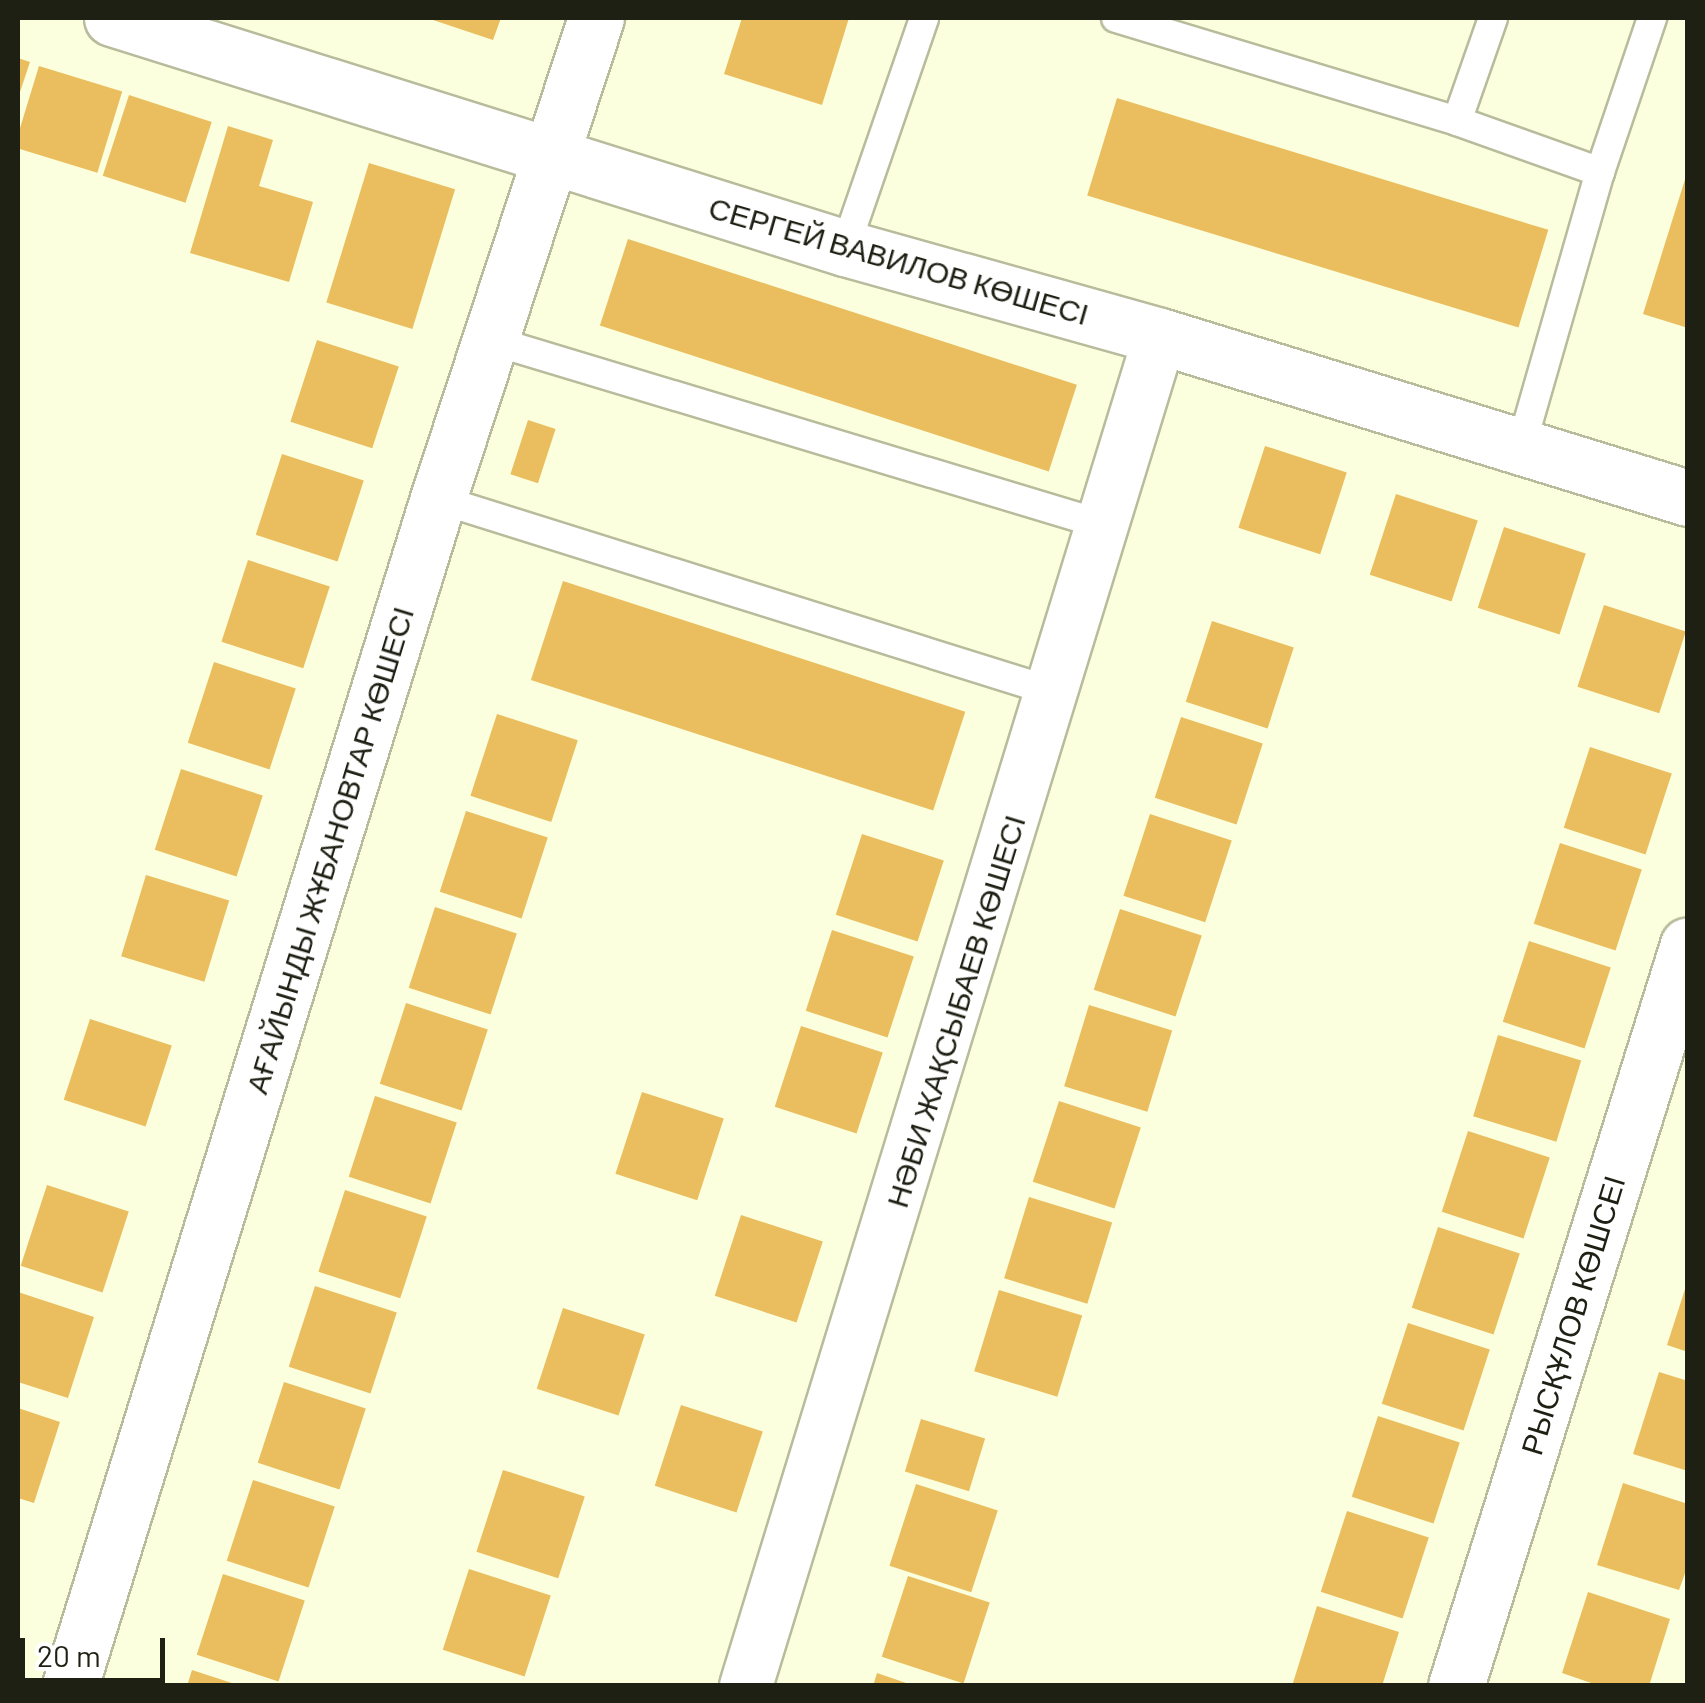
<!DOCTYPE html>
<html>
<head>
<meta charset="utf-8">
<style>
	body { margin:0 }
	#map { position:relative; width:1705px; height:1703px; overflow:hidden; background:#fbffdd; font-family:Barlow,sans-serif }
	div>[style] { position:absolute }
	.building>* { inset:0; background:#eabe5e; transform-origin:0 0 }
	.roads { filter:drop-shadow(2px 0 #b8bc9c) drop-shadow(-2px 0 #b8bc9c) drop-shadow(0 2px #b8bc9c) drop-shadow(0 -2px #b8bc9c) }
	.service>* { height:28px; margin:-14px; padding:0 14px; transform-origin:14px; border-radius:14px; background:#fff }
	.minor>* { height:52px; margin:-26px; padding:0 26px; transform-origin:26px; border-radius:26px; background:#fff }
	.tertiary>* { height:55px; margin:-27.5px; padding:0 27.5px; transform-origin:27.5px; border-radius:27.5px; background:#fff }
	span { translate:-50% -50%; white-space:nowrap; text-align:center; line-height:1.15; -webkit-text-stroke:9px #fff; paint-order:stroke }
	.street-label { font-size:30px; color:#1f2014 }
	.frame { position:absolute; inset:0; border:20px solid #1f2014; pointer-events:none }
	.scale { position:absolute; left:20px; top:1638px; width:145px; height:45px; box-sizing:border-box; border:5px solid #1f2014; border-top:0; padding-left:12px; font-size:30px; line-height:35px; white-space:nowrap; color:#1f2014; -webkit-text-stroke:8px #fff; paint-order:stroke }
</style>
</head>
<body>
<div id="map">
	<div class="building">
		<div style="clip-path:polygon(427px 18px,501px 18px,493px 40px)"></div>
		<div style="clip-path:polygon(742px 18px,849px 18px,822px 105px,724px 74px)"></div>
		<div style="clip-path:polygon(18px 58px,30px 62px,18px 98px)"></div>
		<div style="left:39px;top:66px;width:87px;height:85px;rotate:17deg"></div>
		<div style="left:129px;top:95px;width:87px;height:85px;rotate:18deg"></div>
		<div style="left:1117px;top:98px;width:451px;height:102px;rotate:17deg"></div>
		<div style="clip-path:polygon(228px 126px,273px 140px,259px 186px,313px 202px,289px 282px,190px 253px)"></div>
		<div style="left:369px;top:163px;width:90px;height:146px;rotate:17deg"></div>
		<div style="clip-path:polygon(1687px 173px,1688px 173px,1688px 328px,1643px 314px)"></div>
		<div style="left:628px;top:239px;width:472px;height:91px;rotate:18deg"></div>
		<div style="left:317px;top:340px;width:86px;height:86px;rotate:18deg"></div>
		<div style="left:528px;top:420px;width:29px;height:57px;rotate:18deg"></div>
		<div style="left:1265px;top:446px;width:86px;height:86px;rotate:18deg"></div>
		<div style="left:282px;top:454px;width:86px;height:85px;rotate:18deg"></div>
		<div style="left:1396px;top:494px;width:86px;height:85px;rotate:18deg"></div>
		<div style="left:1504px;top:527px;width:86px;height:85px;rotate:18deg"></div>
		<div style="left:248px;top:560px;width:86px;height:86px;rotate:18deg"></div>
		<div style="left:563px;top:581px;width:423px;height:104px;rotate:18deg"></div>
		<div style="left:1604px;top:605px;width:86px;height:86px;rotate:18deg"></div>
		<div style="left:1212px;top:621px;width:86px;height:85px;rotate:18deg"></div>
		<div style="left:214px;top:662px;width:86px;height:85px;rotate:18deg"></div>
		<div style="left:497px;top:714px;width:85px;height:86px;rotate:18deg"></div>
		<div style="left:1181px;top:717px;width:86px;height:85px;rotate:18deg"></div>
		<div style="left:1590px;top:747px;width:86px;height:85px;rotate:18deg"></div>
		<div style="left:181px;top:769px;width:86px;height:85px;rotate:18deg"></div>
		<div style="left:466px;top:811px;width:86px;height:85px;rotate:18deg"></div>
		<div style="left:1150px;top:814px;width:86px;height:86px;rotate:18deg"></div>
		<div style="left:862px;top:834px;width:86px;height:85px;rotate:18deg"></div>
		<div style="left:1560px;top:843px;width:86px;height:85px;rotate:18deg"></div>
		<div style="left:146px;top:875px;width:87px;height:85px;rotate:17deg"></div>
		<div style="left:435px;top:907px;width:86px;height:85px;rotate:18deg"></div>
		<div style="left:1120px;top:909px;width:86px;height:85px;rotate:18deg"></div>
		<div style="left:832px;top:930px;width:86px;height:85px;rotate:18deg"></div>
		<div style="left:1529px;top:941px;width:86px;height:85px;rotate:18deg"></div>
		<div style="left:406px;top:1003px;width:86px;height:85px;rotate:18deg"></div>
		<div style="left:1089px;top:1005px;width:87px;height:85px;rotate:17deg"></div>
		<div style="left:90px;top:1019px;width:86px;height:85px;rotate:18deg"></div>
		<div style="left:801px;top:1026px;width:86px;height:85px;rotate:18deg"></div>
		<div style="left:1498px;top:1035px;width:87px;height:85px;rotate:17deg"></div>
		<div style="left:642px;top:1092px;width:86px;height:86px;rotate:18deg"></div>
		<div style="left:375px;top:1096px;width:86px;height:85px;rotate:18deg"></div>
		<div style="left:1059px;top:1101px;width:86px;height:85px;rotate:18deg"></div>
		<div style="left:1468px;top:1131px;width:86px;height:85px;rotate:18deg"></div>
		<div style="left:47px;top:1185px;width:86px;height:85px;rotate:18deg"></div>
		<div style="left:345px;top:1190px;width:86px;height:86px;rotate:18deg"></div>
		<div style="left:1029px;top:1197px;width:87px;height:85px;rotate:17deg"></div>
		<div style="left:741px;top:1215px;width:86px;height:85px;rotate:18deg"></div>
		<div style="left:1438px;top:1227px;width:86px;height:85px;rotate:18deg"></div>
		<div style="clip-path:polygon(1687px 1283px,1688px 1283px,1688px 1352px,1667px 1345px)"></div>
		<div style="left:315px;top:1286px;width:86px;height:85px;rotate:18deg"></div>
		<div style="left:999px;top:1290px;width:87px;height:85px;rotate:17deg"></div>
		<div style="clip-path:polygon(18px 1292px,94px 1317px,68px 1398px,18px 1382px)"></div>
		<div style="left:563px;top:1308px;width:86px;height:85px;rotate:18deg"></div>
		<div style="left:1408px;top:1323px;width:86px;height:85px;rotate:18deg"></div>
		<div style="clip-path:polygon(1659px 1372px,1688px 1381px,1688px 1471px,1633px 1454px)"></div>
		<div style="left:284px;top:1382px;width:86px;height:85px;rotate:18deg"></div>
		<div style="left:681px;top:1405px;width:86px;height:85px;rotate:18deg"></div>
		<div style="clip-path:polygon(18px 1408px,60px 1422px,34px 1503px,18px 1498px)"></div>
		<div style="left:1378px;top:1416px;width:86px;height:85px;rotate:18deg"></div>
		<div style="left:921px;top:1419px;width:67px;height:55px;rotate:17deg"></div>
		<div style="left:503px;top:1470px;width:86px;height:86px;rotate:18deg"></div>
		<div style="left:253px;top:1480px;width:86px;height:85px;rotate:18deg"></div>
		<div style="clip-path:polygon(1623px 1483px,1688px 1504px,1688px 1565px,1679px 1590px,1597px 1565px)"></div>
		<div style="left:916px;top:1484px;width:86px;height:86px;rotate:18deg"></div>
		<div style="left:1347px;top:1511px;width:86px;height:85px;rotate:18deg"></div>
		<div style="left:469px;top:1569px;width:86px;height:85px;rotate:18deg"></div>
		<div style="left:223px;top:1574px;width:86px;height:85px;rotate:18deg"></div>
		<div style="left:908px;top:1576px;width:86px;height:85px;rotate:18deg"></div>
		<div style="clip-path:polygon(1588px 1592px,1670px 1619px,1649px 1686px,1600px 1686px,1562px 1673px)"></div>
		<div style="clip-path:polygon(1317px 1606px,1399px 1632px,1382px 1686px,1292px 1686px)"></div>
		<div style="clip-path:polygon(192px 1670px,238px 1685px,238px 1686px,187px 1686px)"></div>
		<div style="clip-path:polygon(877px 1673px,912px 1685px,912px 1686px,873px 1686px)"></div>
	</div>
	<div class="roads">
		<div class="service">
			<div style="left:1116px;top:18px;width:356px;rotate:16.8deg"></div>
			<div style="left:1457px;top:121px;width:152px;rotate:19.6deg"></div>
			<div style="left:1600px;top:172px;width:163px;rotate:-71.3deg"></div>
			<div style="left:1457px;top:121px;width:109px;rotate:-70.7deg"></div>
			<div style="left:845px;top:248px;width:243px;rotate:-71deg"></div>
			<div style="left:490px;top:340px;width:641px;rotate:16.77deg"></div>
			<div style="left:1521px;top:447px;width:286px;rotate:-74deg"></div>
			<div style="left:438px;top:499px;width:646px;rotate:17.4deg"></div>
		</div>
		<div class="minor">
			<div style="left:746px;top:1686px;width:1412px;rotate:-72.95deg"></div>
		</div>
		<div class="tertiary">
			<div style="left:112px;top:18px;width:768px;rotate:17.42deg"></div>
			<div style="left:845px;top:248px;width:327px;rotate:15.6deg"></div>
			<div style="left:1160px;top:336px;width:552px;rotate:17.06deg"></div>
			<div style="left:70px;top:1686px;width:1243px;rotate:-72.78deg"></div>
			<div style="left:438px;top:499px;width:506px;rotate:-71.82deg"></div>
			<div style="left:1456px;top:1686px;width:776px;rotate:-72.62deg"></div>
		</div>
	</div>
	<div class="street-label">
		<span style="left:899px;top:260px;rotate:16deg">СЕРГЕЙ ВАВИЛОВ КӨШЕСІ</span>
		<span style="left:329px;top:850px;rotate:-73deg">АҒАЙЫНДЫ ЖҰБАНОВТАР КӨШЕСІ</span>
		<span style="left:955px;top:1011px;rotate:-73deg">НӘБИ ЖАҚСЫБАЕВ КӨШЕСІ</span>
		<span style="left:1572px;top:1315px;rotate:-73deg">РЫСҚҰЛОВ КӨШСЕІ</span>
	</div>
	<div class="frame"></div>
	<div class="scale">20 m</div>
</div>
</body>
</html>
